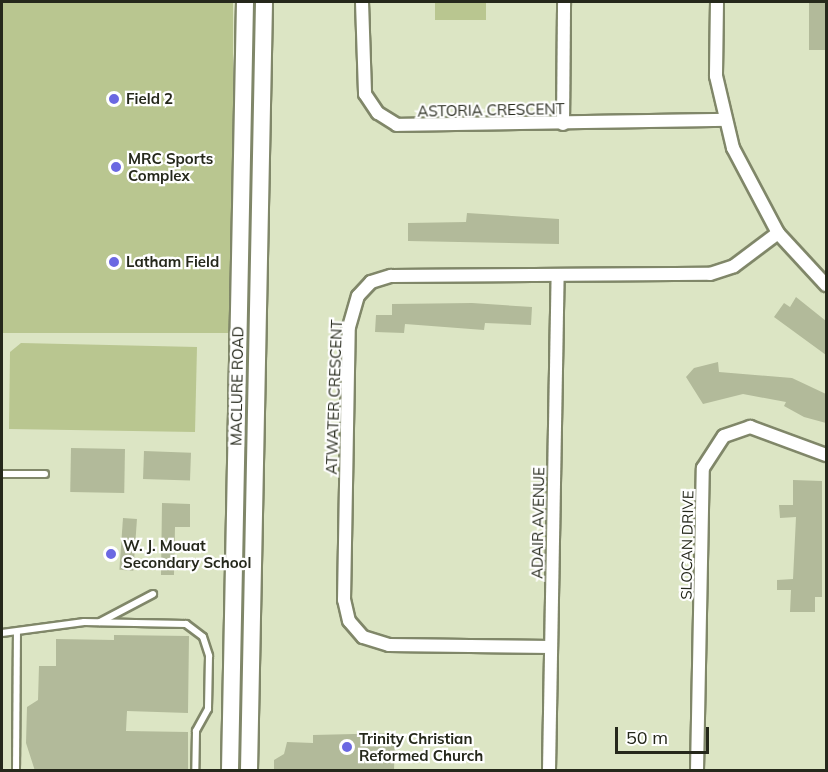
<!DOCTYPE html>
<html>
<head>
<meta charset="utf-8">
<style>
	body { margin:0 }
	#map { position:relative; width:828px; height:772px; overflow:hidden; background:#dce5c4; font-family:Mulish,sans-serif }
	div>[style] { position:absolute }
	.green>* { inset:0; background:#b9c690; transform-origin:0 0 }
	.building>* { inset:0; background:#b2ba9a; transform-origin:0 0 }
	.roads { filter:drop-shadow(2px 0 #808769) drop-shadow(-2px 0 #808769) drop-shadow(0 2px #808769) drop-shadow(0 -2px #808769) }
	.lane>* { height:6px; margin:-3px; padding:0 3px; transform-origin:3px; border-radius:3px; background:#fff }
	.street>* { height:12px; margin:-6px; padding:0 6px; transform-origin:6px; border-radius:6px; background:#fff }
	.secondary>* { height:16px; margin:-8px; padding:0 8px; transform-origin:8px; border-radius:8px; background:#fff }
	.dots>* { width:16px; height:16px; translate:-50% -50%; box-sizing:border-box; border:3px solid #fff; border-radius:50% }
	span { translate:-50% -50%; white-space:nowrap; text-align:center; line-height:1.15; -webkit-text-stroke:4.5px #fff; paint-order:stroke }
	.poi-label { font-size:15px; color:#25281b; font-weight:700 }
	.left { translate:0 -50%; text-align:left }
	.street-label { font-size:15px; color:#25281b }
	.frame { position:absolute; inset:0; border:3px solid #25281b; pointer-events:none }
	.scale { position:absolute; left:615px; top:727px; width:94px; height:27px; box-sizing:border-box; border:3px solid #25281b; border-top:0; padding-left:8px; font-size:18px; line-height:21px; white-space:nowrap; color:#25281b; -webkit-text-stroke:4px #fff; paint-order:stroke }
</style>
</head>
<body>
<div id="map">
	<div class="green">
		<div style="left:2px;top:2px;width:231px;height:331px"></div>
		<div style="left:435px;top:2px;width:51px;height:18px"></div>
		<div style="clip-path:polygon(21px 343px,197px 347px,195px 432px,9px 429px,10px 352px)"></div>
	</div>
	<div class="building">
		<div style="left:809px;top:2px;width:17px;height:48px"></div>
		<div style="clip-path:polygon(467px 213px,559px 219px,559px 244px,408px 241px,408px 223px,466px 222px)"></div>
		<div style="clip-path:polygon(796px 297px,826px 321px,826px 355px,774px 317px,784px 303px,790px 307px)"></div>
		<div style="clip-path:polygon(472px 303px,532px 307px,531px 325px,485px 323px,484px 330px,405px 324px,404px 333px,375px 332px,376px 315px,392px 315px,392px 304px)"></div>
		<div style="clip-path:polygon(718px 362px,719px 372px,792px 378px,826px 394px,826px 423px,804px 417px,784px 406px,786px 402px,743px 394px,703px 404px,686px 377px,694px 368px)"></div>
		<div style="left:71px;top:448px;width:54px;height:44px;rotate:1deg"></div>
		<div style="left:144px;top:451px;width:47px;height:28px;rotate:2deg"></div>
		<div style="clip-path:polygon(793px 480px,822px 481px,822px 597px,815px 597px,815px 612px,790px 612px,791px 590px,777px 590px,777px 580px,793px 579px,796px 517px,780px 518px,779px 505px,793px 505px)"></div>
		<div style="clip-path:polygon(162px 503px,190px 504px,190px 527px,175px 527px,174px 575px,161px 575px)"></div>
		<div style="left:123px;top:518px;width:14px;height:52px;rotate:4deg"></div>
		<div style="clip-path:polygon(114px 635px,189px 636px,188px 713px,127px 711px,126px 731px,188px 732px,188px 771px,35px 771px,26px 743px,27px 707px,38px 700px,39px 666px,56px 666px,56px 639px,114px 640px)"></div>
		<div style="clip-path:polygon(395px 733px,394px 771px,274px 771px,274px 760px,284px 754px,287px 742px,313px 743px,313px 735px)"></div>
	</div>
	<div class="roads">
		<div class="lane">
			<div style="left:2px;top:474px;width:43px"></div>
			<div style="left:100px;top:622px;width:60px;rotate:-27.8deg"></div>
			<div style="left:2px;top:633px;width:83px;rotate:-7.6deg"></div>
			<div style="left:84px;top:622px;width:102px;rotate:1.1deg"></div>
			<div style="left:186px;top:624px;width:21px;rotate:37deg"></div>
			<div style="left:203px;top:637px;width:20px;rotate:72deg"></div>
			<div style="left:209px;top:656px;width:53px;rotate:91.1deg"></div>
			<div style="left:208px;top:709px;width:25px;rotate:119deg"></div>
			<div style="left:196px;top:731px;width:39px;rotate:91deg"></div>
			<div style="left:16px;top:770px;width:137px;rotate:-89.6deg"></div>
		</div>
		<div class="street">
			<div style="left:362px;top:2px;width:92px;rotate:88.1deg"></div>
			<div style="left:365px;top:94px;width:23px;rotate:56deg"></div>
			<div style="left:378px;top:113px;width:22px;rotate:32deg"></div>
			<div style="left:397px;top:125px;width:327px;rotate:-0.9deg"></div>
			<div style="left:717px;top:2px;width:74px;rotate:90.8deg"></div>
			<div style="left:716px;top:76px;width:74px;rotate:76.7deg"></div>
			<div style="left:733px;top:148px;width:96px;rotate:62.1deg"></div>
			<div style="left:778px;top:233px;width:71px;rotate:47.3deg"></div>
			<div style="left:563px;top:124px;width:122px;rotate:-89.5deg"></div>
			<div style="left:551px;top:647px;width:162px;rotate:-179.3deg"></div>
			<div style="left:389px;top:645px;width:27px;rotate:-163deg"></div>
			<div style="left:363px;top:637px;width:21px;rotate:-131deg"></div>
			<div style="left:349px;top:621px;width:22px;rotate:-103deg"></div>
			<div style="left:344px;top:600px;width:273px;rotate:-89deg"></div>
			<div style="left:349px;top:327px;width:32px;rotate:-74deg"></div>
			<div style="left:358px;top:296px;width:19px;rotate:-47deg"></div>
			<div style="left:371px;top:282px;width:21px;rotate:-17deg"></div>
			<div style="left:391px;top:276px;width:319px;rotate:-0.4deg"></div>
			<div style="left:710px;top:274px;width:25px;rotate:-18deg"></div>
			<div style="left:734px;top:266px;width:55px;rotate:-36.9deg"></div>
			<div style="left:549px;top:770px;width:494px;rotate:-89deg"></div>
			<div style="left:697px;top:770px;width:302px;rotate:-88.9deg"></div>
			<div style="left:703px;top:468px;width:38px;rotate:-57deg"></div>
			<div style="left:724px;top:436px;width:28px;rotate:-19deg"></div>
			<div style="left:750px;top:427px;width:81px;rotate:20.2deg"></div>
		</div>
		<div class="secondary">
			<div style="left:230px;top:770px;width:768px;rotate:-88.88deg"></div>
			<div style="left:249px;top:770px;width:768px;rotate:-88.88deg"></div>
		</div>
	</div>
	<div class="dots">
		<div style="left:114px;top:99px;background:#6b68e2"></div>
		<div style="left:116px;top:167px;background:#6b68e2"></div>
		<div style="left:114px;top:262px;background:#6b68e2"></div>
		<div style="left:111px;top:554px;background:#6b68e2"></div>
		<div style="left:347px;top:747px;background:#6b68e2"></div>
	</div>
	<div class="poi-label">
		<span class="left" style="left:126px;top:99px">Field 2</span>
		<span class="left" style="left:128px;top:167px">MRC Sports<br>Complex</span>
		<span class="left" style="left:126px;top:262px">Latham Field</span>
		<span class="left" style="left:123px;top:554px">W. J. Mouat<br>Secondary School</span>
		<span class="left" style="left:359px;top:747px">Trinity Christian<br>Reformed Church</span>
	</div>
	<div class="street-label">
		<span style="left:491px;top:110px;rotate:-1deg">ASTORIA CRESCENT</span>
		<span style="left:237px;top:386px;rotate:-89deg">MACLURE ROAD</span>
		<span style="left:334px;top:397px;rotate:-88deg">ATWATER CRESCENT</span>
		<span style="left:538px;top:523px;rotate:-89deg">ADAIR AVENUE</span>
		<span style="left:687px;top:545px;rotate:-89deg">SLOCAN DRIVE</span>
	</div>
	<div class="frame"></div>
	<div class="scale">50 m</div>
</div>
</body>
</html>
